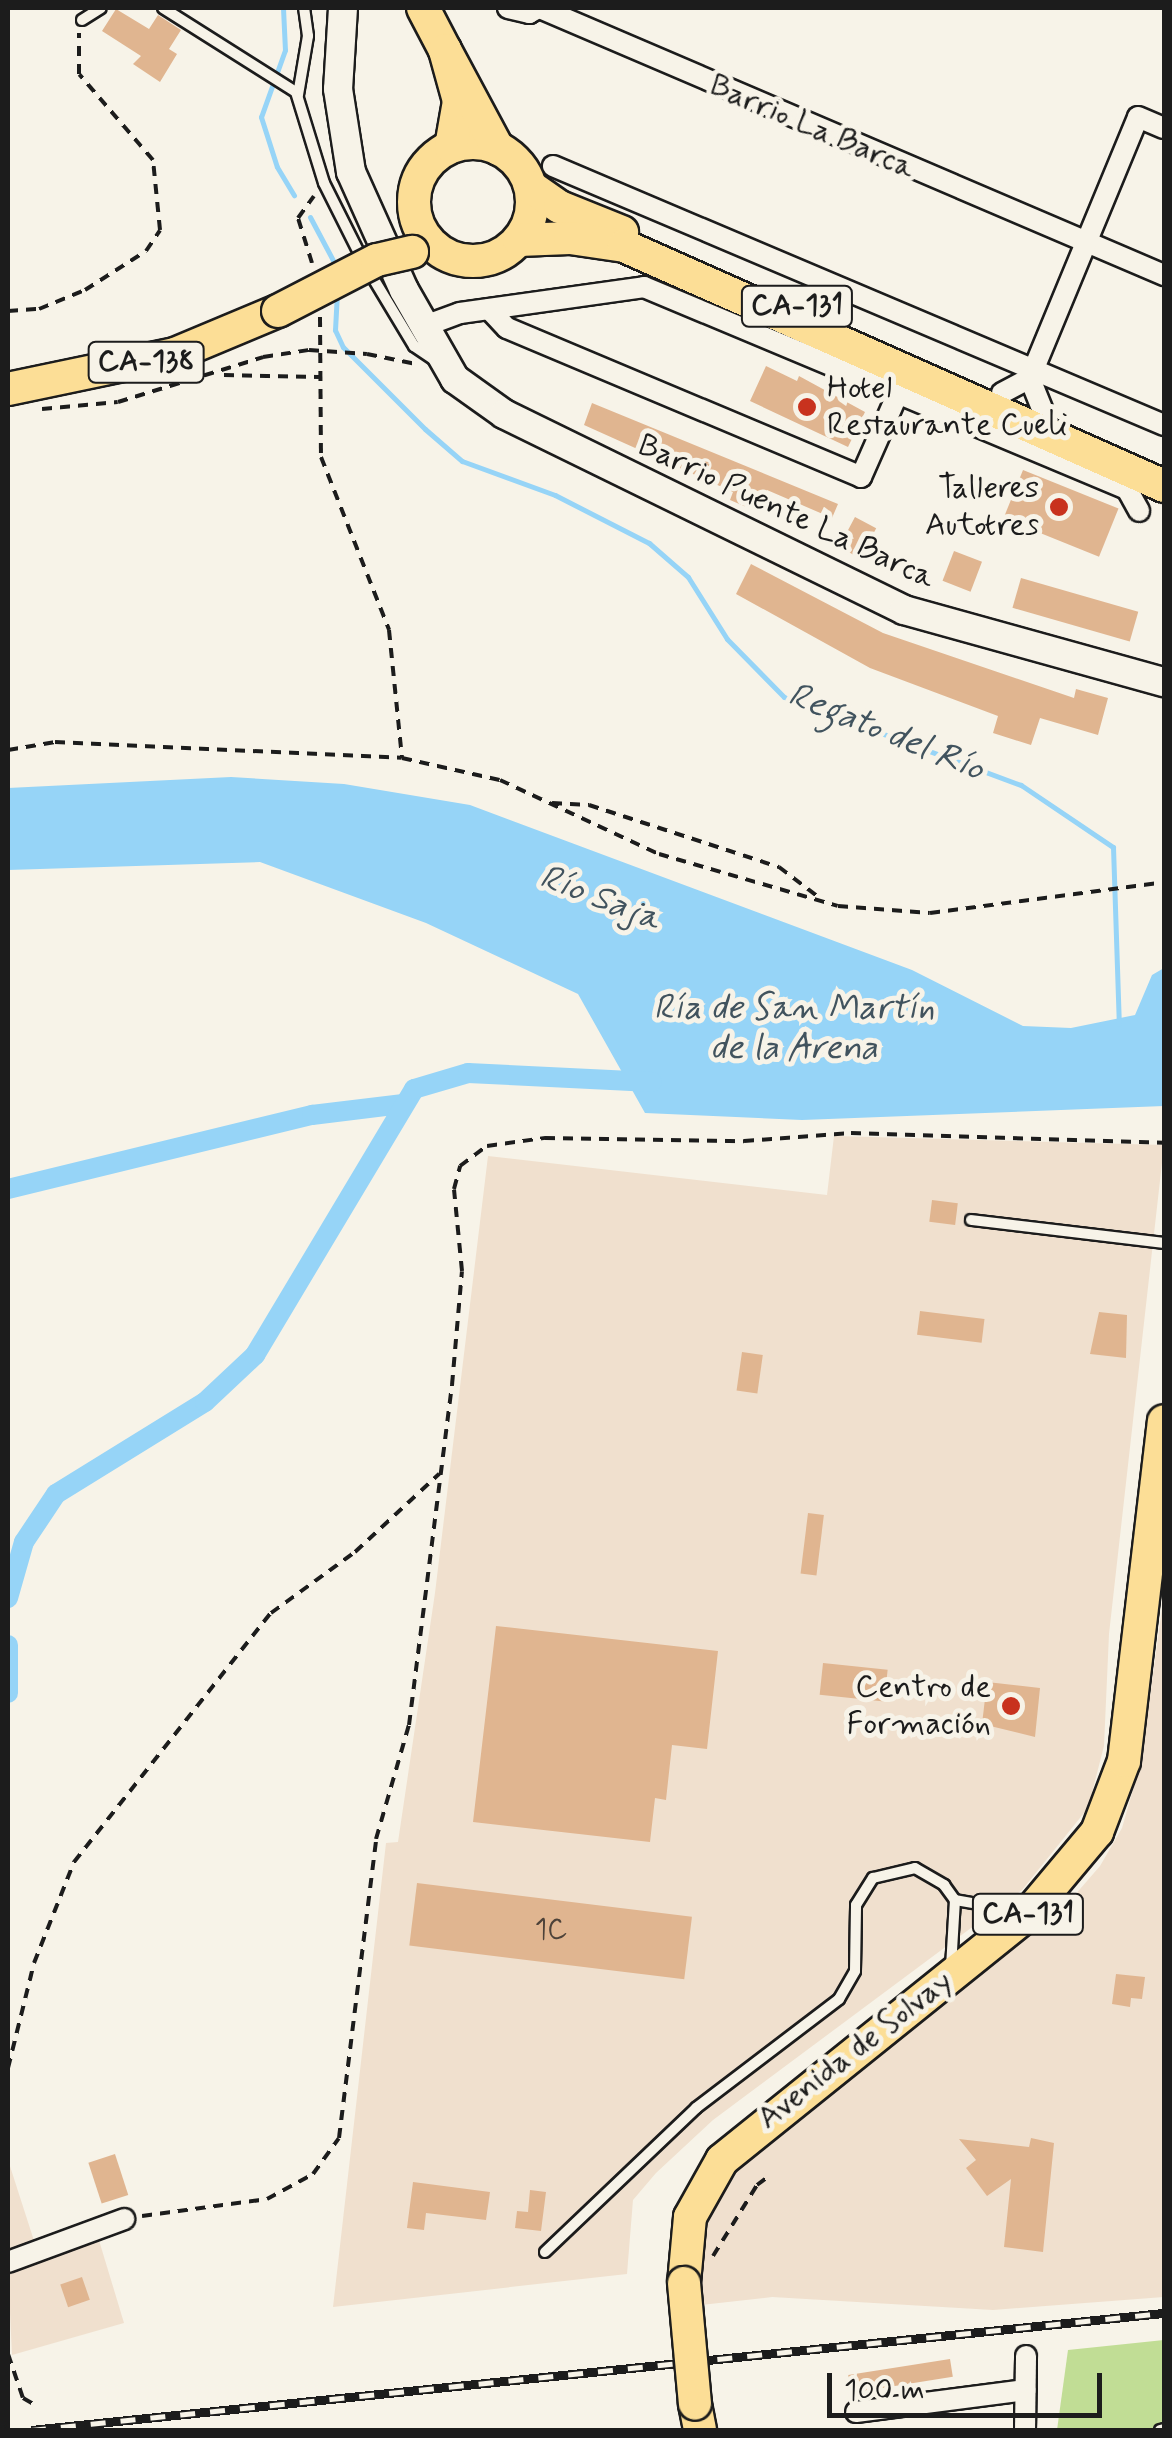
<!DOCTYPE html>
<html>
<head>
<meta charset="utf-8">
<style>
	body { margin:0 }
	#map { position:relative; width:1172px; height:2438px; overflow:hidden; background:#f7f3e8; font-family:Mynerve,sans-serif }
	div>[style] { position:absolute }
	.built>* { inset:0; background:#f0e0ce }
	.green>* { inset:0; background:#c1dd95 }
	.water>* { inset:0; background:#96d4f7 }
	.stream>* { height:5px; margin:-2.5px; padding:0 2.5px; transform-origin:2.5px; border-radius:2.5px; background:#96d4f7 }
	.canal>* { height:20px; margin:-10px; padding:0 10px; transform-origin:10px; border-radius:10px; background:#96d4f7 }
	.building>* { inset:0; background:#e0b590; transform-origin:0 0 }
	.path>* { height:4px; margin-top:-2px; transform-origin:0; background:repeating-linear-gradient(90deg,#1c1c1c 0 10px,transparent 0 18px) }
	.roads { filter:drop-shadow(2px 0 #1c1c1c) drop-shadow(-2px 0 #1c1c1c) drop-shadow(0 2px #1c1c1c) drop-shadow(0 -2px #1c1c1c) }
	.lane>* { height:10px; margin:-5px; padding:0 5px; transform-origin:5px; border-radius:5px; background:#f7f3e8 }
	.street>* { height:20px; margin:-10px; padding:0 10px; transform-origin:10px; border-radius:10px; background:#f7f3e8 }
	.secondary>* { height:28px; margin:-14px; padding:0 14px; transform-origin:14px; border-radius:14px; background:#f7f3e8 }
	.primary>* { height:32px; margin:-16px; padding:0 16px; transform-origin:16px; border-radius:16px; background:#fcde96 }
	.primary>.ring { margin:-16px; padding:0; box-sizing:content-box; background:none; border:32px solid #fcde96; border-radius:50% }
	.rail>* { height:9px; margin-top:-4.5px; transform-origin:0; background:repeating-linear-gradient(90deg,#f7f3e8 0 15px,#1c1c1c 0 30px); box-sizing:border-box; border-block:2px solid #1c1c1c }
	.path-bridge>* { height:4px; margin-top:-2px; transform-origin:0; background:repeating-linear-gradient(90deg,#1c1c1c 0 10px,transparent 0 18px) }
	.bridges { filter:drop-shadow(2px 0 #1c1c1c) drop-shadow(-2px 0 #1c1c1c) drop-shadow(0 2px #1c1c1c) drop-shadow(0 -2px #1c1c1c) }
	.primary-bridge>* { height:32px; margin:-16px; padding:0 16px; transform-origin:16px; border-radius:16px; background:#fcde96 }
	.dots>* { width:28px; height:28px; translate:-50% -50%; box-sizing:border-box; border:5px solid #f7f3e8; border-radius:50% }
	span { translate:-50% -50%; white-space:nowrap; text-align:center; line-height:1.15; -webkit-text-stroke:10px #f7f3e8; paint-order:stroke }
	.number-label { font-size:28px; color:#4d4239 }
	.number-label span { -webkit-text-stroke-width:0 }
	.shield-label span { padding:2px 8px; background:#f7f3e8; border:2px solid; border-radius:8px; -webkit-text-stroke-width:0 }
	.shield-label { font-size:30px; color:#1c1c1c; font-weight:700 }
	.street-label { font-size:32px; color:#1c1c1c }
	.poi-label { font-size:32px; color:#1c1c1c }
	.left { translate:0 -50%; text-align:left }
	.right { translate:-100% -50%; text-align:right }
	.water-label { font-size:35px; color:#41535e; font-style:italic }
	.frame { position:absolute; inset:0; border:10px solid #1c1c1c; pointer-events:none }
	.scale { position:absolute; left:827px; top:2373px; width:275px; height:45px; box-sizing:border-box; border:5px solid #1c1c1c; border-top:0; padding-left:12px; font-size:30px; line-height:35px; white-space:nowrap; color:#1c1c1c; -webkit-text-stroke:8px #f7f3e8; paint-order:stroke }
</style>
</head>
<body>
<div id="map">
	<div class="built">
		<div style="clip-path:polygon(834px 1136px,1164px 1145px,1109px 1634px,1104px 1746px,1088px 1808px,1022px 1890px,713px 2120px,656px 2173px,633px 2200px,627px 2274px,333px 2307px,386px 1843px,398px 1842px,435px 1593px,488px 1156px,827px 1195px)"></div>
		<div style="clip-path:polygon(1164px 1594px,1164px 2297px,993px 2310px,772px 2297px,701px 2305px,704px 2228px,714px 2197px,735px 2166px,1074px 1896px,1100px 1866px,1122px 1828px,1141px 1762px)"></div>
		<div style="clip-path:polygon(8px 2160px,36px 2247px,8px 2254px)"></div>
		<div style="clip-path:polygon(98px 2237px,124px 2323px,12px 2355px,8px 2269px)"></div>
	</div>
	<div class="green">
		<div style="clip-path:polygon(1164px 2340px,1164px 2430px,1057px 2430px,1068px 2350px)"></div>
	</div>
	<div class="water">
		<div style="clip-path:polygon(231px 777px,344px 784px,470px 805px,912px 970px,1023px 1026px,1071px 1028px,1135px 1015px,1152px 975px,1164px 968px,1164px 1106px,802px 1120px,645px 1113px,578px 994px,426px 923px,260px 862px,8px 870px,8px 788px)"></div>
	</div>
	<div class="stream">
		<div style="left:283px;top:8px;width:42px;rotate:87.3deg"></div>
		<div style="left:285px;top:50px;width:71px;rotate:109.7deg"></div>
		<div style="left:261px;top:117px;width:52px;rotate:72.3deg"></div>
		<div style="left:277px;top:167px;width:33px;rotate:59deg"></div>
		<div style="left:310px;top:217px;width:55px;rotate:62deg"></div>
		<div style="left:337px;top:292px;width:38px;rotate:93deg"></div>
		<div style="left:335px;top:330px;width:19px;rotate:65deg"></div>
		<div style="left:343px;top:347px;width:116px;rotate:45deg"></div>
		<div style="left:425px;top:429px;width:49px;rotate:40.9deg"></div>
		<div style="left:462px;top:461px;width:99px;rotate:20.1deg"></div>
		<div style="left:555px;top:495px;width:106px;rotate:27.1deg"></div>
		<div style="left:649px;top:543px;width:52px;rotate:41.1deg"></div>
		<div style="left:688px;top:577px;width:73px;rotate:57.8deg"></div>
		<div style="left:727px;top:639px;width:81px;rotate:45.5deg"></div>
		<div style="left:784px;top:697px;width:253px;rotate:20.4deg"></div>
		<div style="left:1021px;top:785px;width:111px;rotate:34deg"></div>
		<div style="left:1113px;top:847px;width:177px;rotate:88.1deg"></div>
	</div>
	<div class="canal">
		<div style="left:8px;top:1189px;width:313px;rotate:-13.7deg"></div>
		<div style="left:312px;top:1115px;width:92px;rotate:-6.9deg"></div>
		<div style="left:8px;top:1598px;width:58px;rotate:-74.1deg"></div>
		<div style="left:24px;top:1542px;width:58px;rotate:-56.3deg"></div>
		<div style="left:56px;top:1494px;width:175px;rotate:-31.7deg"></div>
		<div style="left:205px;top:1402px;width:69px;rotate:-43.2deg"></div>
		<div style="left:255px;top:1355px;width:310px;rotate:-59.1deg"></div>
		<div style="left:414px;top:1089px;width:56px;rotate:-16.5deg"></div>
		<div style="left:468px;top:1073px;width:184px;rotate:2.8deg"></div>
		<div style="left:8px;top:1645px;width:48px;rotate:90deg"></div>
	</div>
	<div class="building">
		<div style="clip-path:polygon(116px 9px,149px 29px,158px 15px,181px 30px,169px 49px,177px 54px,160px 82px,133px 64px,141px 56px,102px 31px)"></div>
		<div style="clip-path:polygon(766px 366px,797px 381px,799px 376px,865px 412px,848px 447px,750px 401px)"></div>
		<div style="clip-path:polygon(592px 403px,838px 504px,832px 518px,767px 490px,758px 512px,730px 500px,733px 492px,584px 425px)"></div>
		<div style="left:1023px;top:470px;width:103px;height:52px;rotate:22deg"></div>
		<div style="left:855px;top:517px;width:24px;height:34px;rotate:28deg"></div>
		<div style="left:954px;top:551px;width:30px;height:32px;rotate:21deg"></div>
		<div style="clip-path:polygon(751px 564px,883px 633px,1074px 698px,1076px 689px,1108px 698px,1098px 735px,1040px 718px,1031px 745px,993px 733px,998px 716px,870px 668px,736px 594px)"></div>
		<div style="left:1021px;top:578px;width:122px;height:31px;rotate:16deg"></div>
		<div style="left:932px;top:1200px;width:26px;height:22px;rotate:7deg"></div>
		<div style="left:920px;top:1311px;width:65px;height:24px;rotate:7deg"></div>
		<div style="clip-path:polygon(1099px 1312px,1127px 1315px,1126px 1358px,1090px 1354px)"></div>
		<div style="left:742px;top:1352px;width:21px;height:39px;rotate:8deg"></div>
		<div style="left:808px;top:1513px;width:16px;height:61px;rotate:7deg"></div>
		<div style="clip-path:polygon(496px 1626px,718px 1651px,707px 1749px,672px 1745px,666px 1800px,655px 1798px,650px 1842px,473px 1822px)"></div>
		<div style="left:823px;top:1663px;width:65px;height:32px;rotate:6deg"></div>
		<div style="clip-path:polygon(987px 1682px,1040px 1688px,1035px 1737px,982px 1724px)"></div>
		<div style="left:417px;top:1883px;width:277px;height:63px;rotate:7deg"></div>
		<div style="clip-path:polygon(1116px 1974px,1145px 1977px,1142px 1999px,1131px 1998px,1130px 2007px,1112px 2004px)"></div>
		<div style="clip-path:polygon(1031px 2138px,1054px 2143px,1043px 2252px,1004px 2247px,1011px 2179px,987px 2196px,966px 2168px,976px 2160px,959px 2139px,1029px 2147px)"></div>
		<div style="left:115px;top:2154px;width:43px;height:28px;rotate:72deg"></div>
		<div style="clip-path:polygon(413px 2182px,490px 2192px,486px 2220px,426px 2213px,424px 2230px,407px 2228px)"></div>
		<div style="clip-path:polygon(530px 2190px,546px 2192px,541px 2231px,515px 2228px,517px 2211px,528px 2212px)"></div>
		<div style="left:82px;top:2277px;width:24px;height:23px;rotate:71deg"></div>
		<div style="left:950px;top:2359px;width:18px;height:103px;rotate:81deg"></div>
	</div>
	<div class="path">
		<div style="left:312px;top:263px;width:47px;rotate:-107.3deg"></div>
		<div style="left:298px;top:218px;width:27px;rotate:-54deg"></div>
		<div style="left:8px;top:311px;width:31px;rotate:-4deg"></div>
		<div style="left:39px;top:309px;width:50px;rotate:-22.4deg"></div>
		<div style="left:85px;top:290px;width:72px;rotate:-32.6deg"></div>
		<div style="left:146px;top:251px;width:25px;rotate:-56deg"></div>
		<div style="left:160px;top:230px;width:70px;rotate:-95.7deg"></div>
		<div style="left:153px;top:160px;width:113px;rotate:-130.7deg"></div>
		<div style="left:79px;top:74px;width:41px;rotate:-90deg"></div>
		<div style="left:320px;top:317px;width:140px;rotate:89.6deg"></div>
		<div style="left:321px;top:457px;width:186px;rotate:68.5deg"></div>
		<div style="left:389px;top:630px;width:129px;rotate:84.2deg"></div>
		<div style="left:367px;top:354px;width:50px;rotate:11.5deg"></div>
		<div style="left:224px;top:375px;width:95px;rotate:1.2deg"></div>
		<div style="left:42px;top:409px;width:76px;rotate:-5.3deg"></div>
		<div style="left:118px;top:402px;width:152px;rotate:-17.2deg"></div>
		<div style="left:263px;top:357px;width:47px;rotate:-8.7deg"></div>
		<div style="left:8px;top:750px;width:48px;rotate:-9.7deg"></div>
		<div style="left:55px;top:742px;width:347px;rotate:2.6deg"></div>
		<div style="left:402px;top:758px;width:100px;rotate:12.7deg"></div>
		<div style="left:500px;top:780px;width:175px;rotate:25deg"></div>
		<div style="left:659px;top:854px;width:186px;rotate:16.2deg"></div>
		<div style="left:838px;top:906px;width:92px;rotate:4.4deg"></div>
		<div style="left:930px;top:913px;width:236px;rotate:-7.5deg"></div>
		<div style="left:552px;top:803px;width:37px;rotate:3deg"></div>
		<div style="left:589px;top:805px;width:200px;rotate:18.1deg"></div>
		<div style="left:779px;top:867px;width:53px;rotate:37.3deg"></div>
		<div style="left:8px;top:2068px;width:108px;rotate:-76.1deg"></div>
		<div style="left:34px;top:1963px;width:109px;rotate:-68.4deg"></div>
		<div style="left:74px;top:1862px;width:318px;rotate:-51.7deg"></div>
		<div style="left:271px;top:1613px;width:104px;rotate:-36deg"></div>
		<div style="left:355px;top:1552px;width:115px;rotate:-42.9deg"></div>
		<div style="left:142px;top:2216px;width:126px;rotate:-7.7deg"></div>
		<div style="left:267px;top:2199px;width:52px;rotate:-28.5deg"></div>
		<div style="left:313px;top:2174px;width:44px;rotate:-54.2deg"></div>
		<div style="left:339px;top:2138px;width:301px;rotate:-82.9deg"></div>
		<div style="left:376px;top:1839px;width:119px;rotate:-73.9deg"></div>
		<div style="left:409px;top:1725px;width:343px;rotate:-82.8deg"></div>
		<div style="left:452px;top:1385px;width:114px;rotate:-85deg"></div>
		<div style="left:462px;top:1271px;width:82px;rotate:-95.6deg"></div>
		<div style="left:454px;top:1189px;width:24px;rotate:-75deg"></div>
		<div style="left:460px;top:1166px;width:34px;rotate:-37deg"></div>
		<div style="left:487px;top:1146px;width:59px;rotate:-7.9deg"></div>
		<div style="left:545px;top:1138px;width:199px;rotate:0.9deg"></div>
		<div style="left:744px;top:1141px;width:107px;rotate:-4.3deg"></div>
		<div style="left:851px;top:1133px;width:313px;rotate:1.8deg"></div>
		<div style="left:713px;top:2256px;width:84px;rotate:-58.2deg"></div>
		<div style="left:757px;top:2185px;width:15px;rotate:-37deg"></div>
		<div style="left:8px;top:2354px;width:46px;rotate:71.2deg"></div>
		<div style="left:23px;top:2398px;width:16px;rotate:30deg"></div>
	</div>
	<div class="roads">
		<div class="lane">
			<div style="left:163px;top:8px;width:157px;rotate:32.3deg"></div>
			<div style="left:296px;top:92px;width:95px;rotate:72.9deg"></div>
			<div style="left:324px;top:183px;width:89px;rotate:63.4deg"></div>
			<div style="left:364px;top:263px;width:97px;rotate:58.9deg"></div>
			<div style="left:414px;top:346px;width:34px;rotate:34deg"></div>
			<div style="left:82px;top:20px;width:22px;rotate:-32deg"></div>
			<div style="left:298px;top:95px;width:60px;rotate:-80.4deg"></div>
			<div style="left:308px;top:36px;width:28px;rotate:-98deg"></div>
			<div style="left:971px;top:1220px;width:194px;rotate:6.8deg"></div>
			<div style="left:955px;top:1900px;width:64px;rotate:9.9deg"></div>
			<div style="left:545px;top:2252px;width:209px;rotate:-43.6deg"></div>
			<div style="left:696px;top:2108px;width:180px;rotate:-37.3deg"></div>
			<div style="left:839px;top:1999px;width:32px;rotate:-60deg"></div>
			<div style="left:855px;top:1971px;width:66px;rotate:-89.1deg"></div>
			<div style="left:856px;top:1905px;width:32px;rotate:-58deg"></div>
			<div style="left:873px;top:1878px;width:43px;rotate:-13.4deg"></div>
			<div style="left:915px;top:1868px;width:34px;rotate:30deg"></div>
			<div style="left:944px;top:1885px;width:19px;rotate:54deg"></div>
			<div style="left:955px;top:1900px;width:67px;rotate:93.4deg"></div>
			<div style="left:1160px;top:2430px;width:4px;rotate:-14deg"></div>
		</div>
		<div class="street">
			<div style="left:508px;top:8px;width:22px;rotate:13deg"></div>
			<div style="left:529px;top:13px;width:10px;rotate:-29deg"></div>
			<div style="left:540px;top:8px;width:679px;rotate:23.17deg"></div>
			<div style="left:553px;top:166px;width:664px;rotate:22.97deg"></div>
			<div style="left:489px;top:309px;width:26px;rotate:47deg"></div>
			<div style="left:507px;top:328px;width:384px;rotate:22.8deg"></div>
			<div style="left:861px;top:477px;width:102px;rotate:-66.2deg"></div>
			<div style="left:422px;top:327px;width:40px;rotate:-20.2deg"></div>
			<div style="left:460px;top:313px;width:186px;rotate:-8deg"></div>
			<div style="left:644px;top:287px;width:524px;rotate:22.7deg"></div>
			<div style="left:1127px;top:489px;width:25px;rotate:61deg"></div>
			<div style="left:1002px;top:393px;width:32px;rotate:-28deg"></div>
			<div style="left:1043px;top:411px;width:35px;rotate:-112deg"></div>
			<div style="left:1030px;top:378px;width:282px;rotate:-67.5deg"></div>
			<div style="left:1138px;top:117px;width:28px;rotate:23deg"></div>
			<div style="left:8px;top:2262px;width:124px;rotate:-20.3deg"></div>
			<div style="left:856px;top:2412px;width:171px;rotate:-7.4deg"></div>
			<div style="left:1025px;top:2430px;width:74px;rotate:-89.2deg"></div>
		</div>
		<div class="secondary">
			<div style="left:343px;top:8px;width:81px;rotate:93.5deg"></div>
			<div style="left:338px;top:89px;width:84px;rotate:81.1deg"></div>
			<div style="left:351px;top:172px;width:129px;rotate:65.8deg"></div>
			<div style="left:404px;top:290px;width:103px;rotate:60.2deg"></div>
			<div style="left:455px;top:379px;width:60px;rotate:35.5deg"></div>
			<div style="left:504px;top:414px;width:445px;rotate:26.1deg"></div>
			<div style="left:904px;top:610px;width:270px;rotate:15.5deg"></div>
		</div>
		<div class="primary">
			<div style="left:423px;top:8px;width:47px;rotate:62.4deg"></div>
			<div class="ring" style="left:414px;top:143px;width:86px;height:86px"></div>
			<div style="left:451px;top:147px;width:47px;rotate:-80.1deg"></div>
			<div style="left:459px;top:101px;width:53px;rotate:-105.4deg"></div>
			<div style="left:445px;top:50px;width:112px;rotate:61.8deg"></div>
			<div style="left:531px;top:187px;width:35px;rotate:35deg"></div>
			<div style="left:560px;top:207px;width:67px;rotate:22deg"></div>
			<div style="left:519px;top:240px;width:51px;rotate:-2.2deg"></div>
			<div style="left:570px;top:238px;width:55px;rotate:8.4deg"></div>
			<div style="left:624px;top:246px;width:591px;rotate:23.96deg"></div>
			<div style="left:8px;top:389px;width:171px;rotate:-11.8deg"></div>
			<div style="left:175px;top:354px;width:112px;rotate:-22.7deg"></div>
			<div style="left:684px;top:2283px;width:66px;rotate:-84.8deg"></div>
			<div style="left:690px;top:2217px;width:65px;rotate:-60.7deg"></div>
			<div style="left:722px;top:2160px;width:394px;rotate:-38.8deg"></div>
			<div style="left:1029px;top:1913px;width:106px;rotate:-50deg"></div>
			<div style="left:1097px;top:1832px;width:76px;rotate:-69.2deg"></div>
			<div style="left:1124px;top:1761px;width:342px;rotate:-83.3deg"></div>
			<div style="left:695px;top:2404px;width:26px;rotate:79deg"></div>
		</div>
	</div>
	<div class="rail">
		<div style="left:31px;top:2430px;width:1139px;rotate:-5.9deg"></div>
	</div>
	<div class="path-bridge">
		<div style="left:309px;top:350px;width:58px;rotate:3.9deg"></div>
	</div>
	<div class="bridges">
		<div class="primary-bridge">
			<div style="left:278px;top:311px;width:111px;rotate:-27.3deg"></div>
			<div style="left:377px;top:260px;width:36px;rotate:-13deg"></div>
			<div style="left:684px;top:2283px;width:121px;rotate:84.8deg"></div>
		</div>
	</div>
	<div class="dots">
		<div style="left:807px;top:407px;background:#c8321e"></div>
		<div style="left:1059px;top:507px;background:#c8321e"></div>
		<div style="left:1011px;top:1706px;background:#c8321e"></div>
	</div>
	<div class="number-label">
		<span style="left:551px;top:1931px">1C</span>
	</div>
	<div class="shield-label">
		<span style="left:797px;top:306px">CA-131</span>
		<span style="left:146px;top:362px">CA-138</span>
		<span style="left:1028px;top:1914px">CA-131</span>
	</div>
	<div class="street-label">
		<span style="left:812px;top:127px;rotate:23deg">Barrio La Barca</span>
		<span style="left:786px;top:512px;rotate:25deg">Barrio Puente La Barca</span>
		<span style="left:855px;top:2050px;rotate:-38deg">Avenida de Solvay</span>
	</div>
	<div class="poi-label">
		<span class="left" style="left:827px;top:407px">Hotel<br>Restaurante Cueli</span>
		<span class="right" style="left:1039px;top:507px">Talleres<br>Autotres</span>
		<span class="right" style="left:991px;top:1706px">Centro de<br>Formación</span>
	</div>
	<div class="water-label">
		<span style="left:886px;top:732px;rotate:22deg">Regato del Río</span>
		<span style="left:600px;top:898px;rotate:21deg">Río Saja</span>
		<span style="left:794px;top:1028px">Ría de San Martín<br>de la Arena</span>
	</div>
	<div class="frame"></div>
	<div class="scale">100 m</div>
</div>
</body>
</html>
